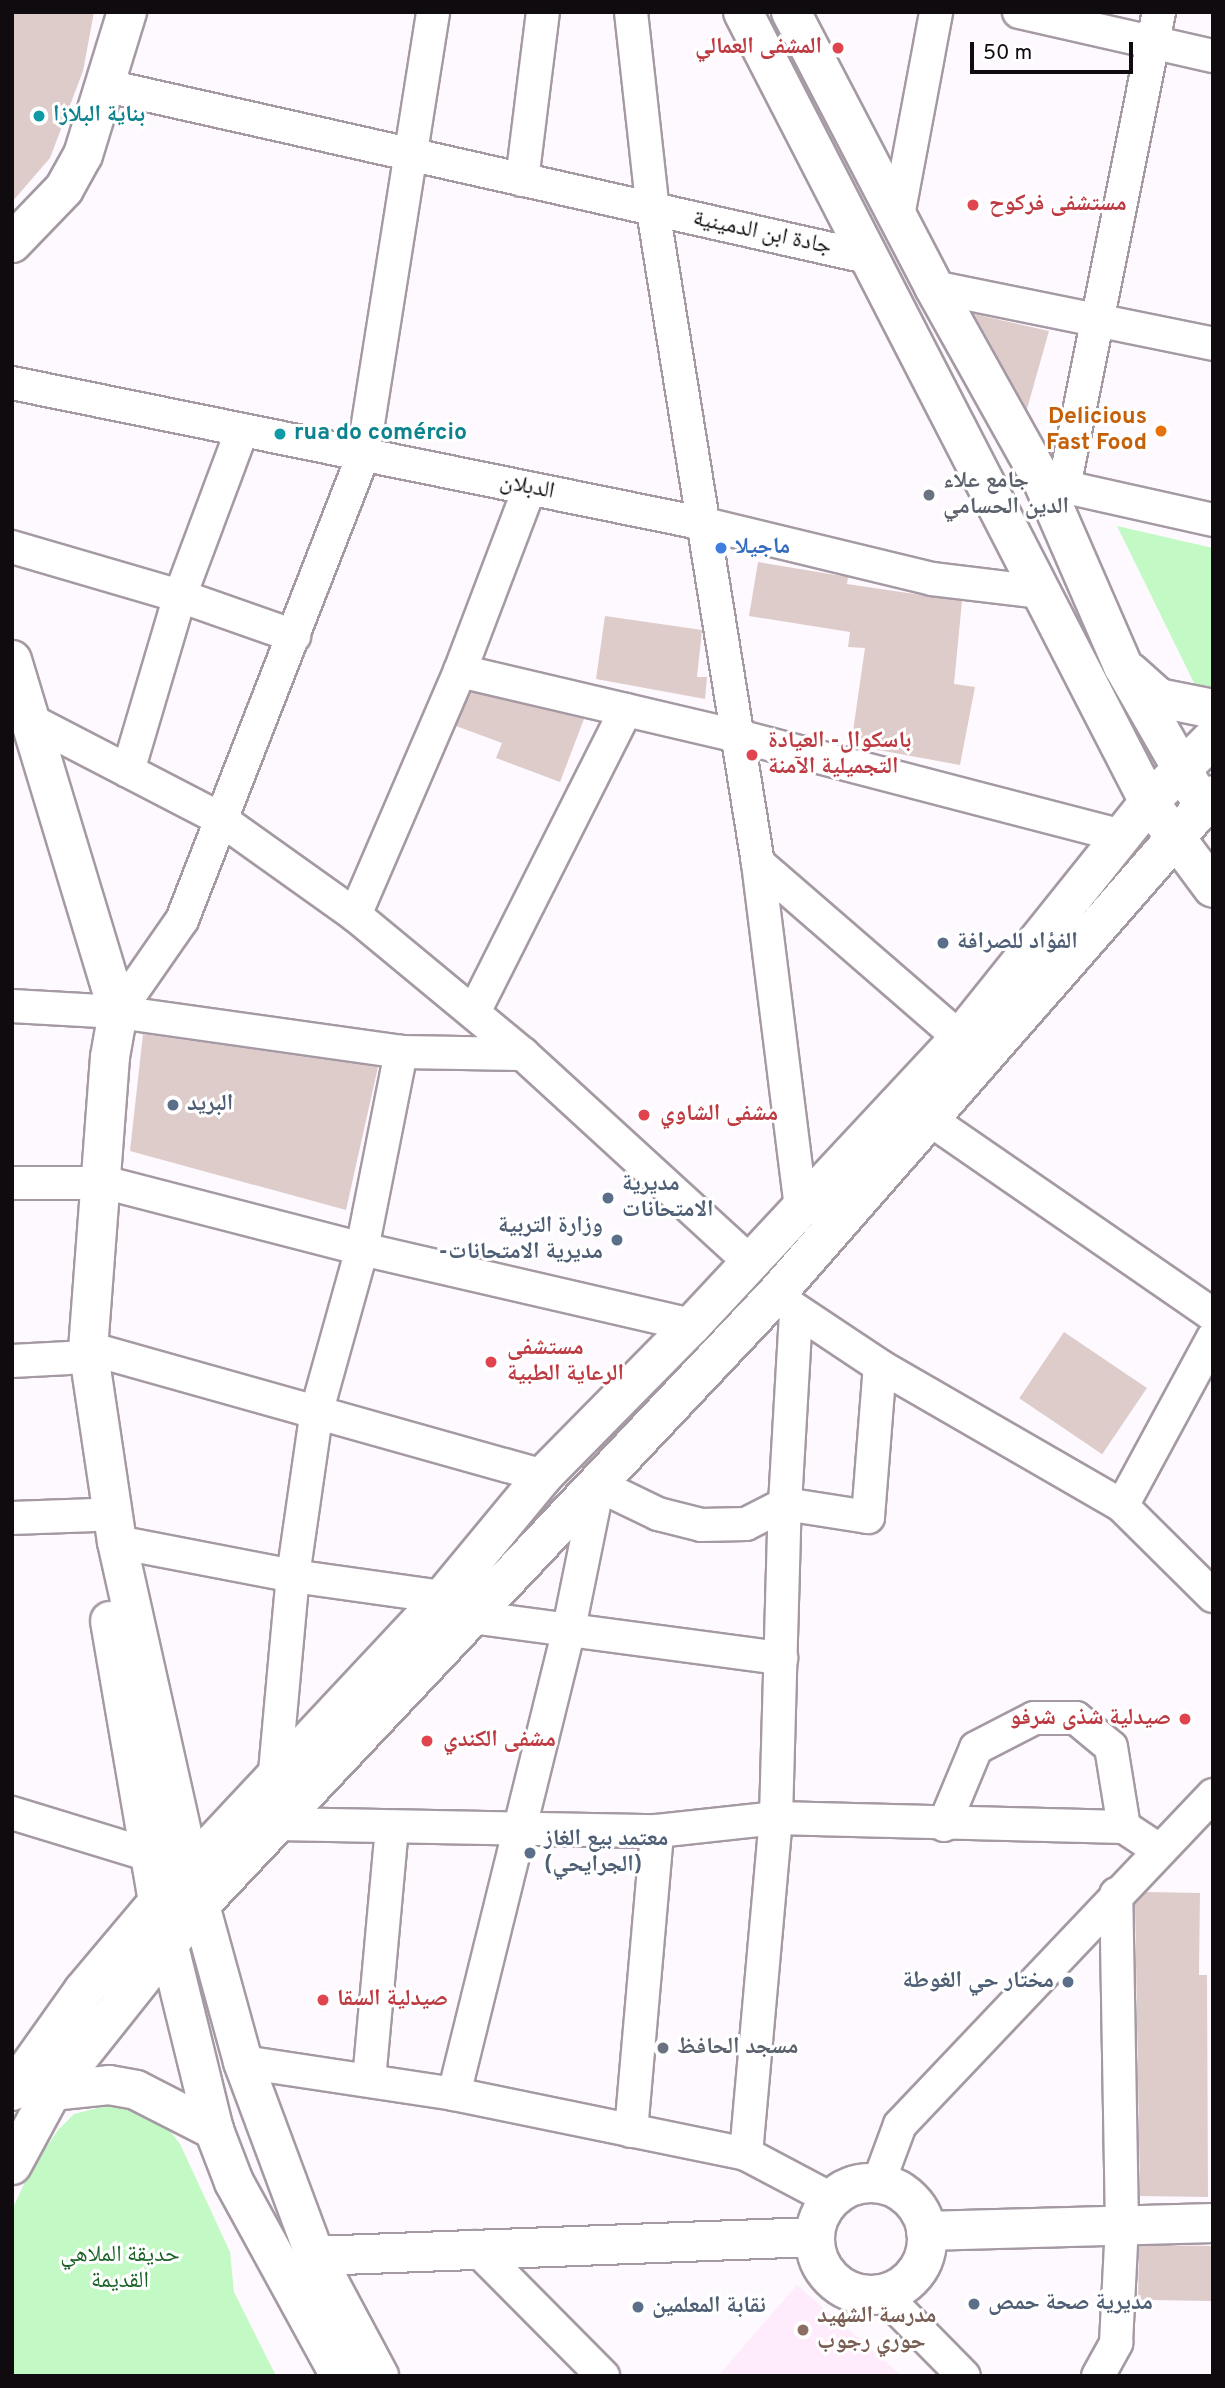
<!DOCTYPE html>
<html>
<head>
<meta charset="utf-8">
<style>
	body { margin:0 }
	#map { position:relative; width:1225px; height:2388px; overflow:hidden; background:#fef9fe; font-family:Overpass,"Noto Naskh Arabic",sans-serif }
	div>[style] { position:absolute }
	.built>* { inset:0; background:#feebfc }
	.green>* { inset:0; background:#c3f9c5 }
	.building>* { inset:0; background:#decccb; transform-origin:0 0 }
	.roads { filter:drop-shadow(2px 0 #a59aa4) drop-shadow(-2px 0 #a59aa4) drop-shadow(0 2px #a59aa4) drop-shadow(0 -2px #a59aa4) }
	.minor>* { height:32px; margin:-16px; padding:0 16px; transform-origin:16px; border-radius:16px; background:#fff }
	.major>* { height:38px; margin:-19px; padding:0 19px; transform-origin:19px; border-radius:19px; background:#fff }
	.major>.ring { margin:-19px; padding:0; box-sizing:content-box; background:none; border:38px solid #fff; border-radius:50% }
	.dots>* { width:19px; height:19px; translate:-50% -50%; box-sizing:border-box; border:4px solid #fff; border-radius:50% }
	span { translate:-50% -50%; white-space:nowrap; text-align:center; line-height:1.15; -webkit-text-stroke:6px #fff; paint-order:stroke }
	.health-label { font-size:23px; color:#be3a42; font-weight:700 }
	.right { translate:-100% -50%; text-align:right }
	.left { translate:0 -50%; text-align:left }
	.culture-label { font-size:23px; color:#0d838f; font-weight:700 }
	.street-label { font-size:23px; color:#0f0b0f }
	.food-label { font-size:23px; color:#c56008; font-weight:700 }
	.worship-label { font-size:23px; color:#5b616d; font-weight:700 }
	.shop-label { font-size:23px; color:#366cbe; font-weight:700 }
	.service-label { font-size:23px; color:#4e5e75; font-weight:700 }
	.park-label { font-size:23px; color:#1a6325 }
	.education-label { font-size:23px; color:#785e54; font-weight:700 }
	.frame { position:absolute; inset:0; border:14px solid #0f0b0f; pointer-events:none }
	.scale { position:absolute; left:970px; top:42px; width:163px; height:32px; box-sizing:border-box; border:4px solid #0f0b0f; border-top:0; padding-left:9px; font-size:21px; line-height:24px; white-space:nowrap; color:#0f0b0f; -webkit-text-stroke:5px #fff; paint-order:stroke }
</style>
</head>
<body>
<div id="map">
	<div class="built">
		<div style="clip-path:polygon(797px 2285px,902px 2376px,718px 2376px)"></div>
	</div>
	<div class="green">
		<div style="clip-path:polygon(1117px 526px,1213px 548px,1213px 694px,1197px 689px)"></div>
		<div style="clip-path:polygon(110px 2105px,154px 2110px,180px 2144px,230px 2252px,234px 2292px,276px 2376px,12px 2376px,12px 2210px,30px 2171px,58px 2130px,74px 2114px)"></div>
	</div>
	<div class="building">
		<div style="clip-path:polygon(12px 12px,94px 12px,83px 71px,50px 158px,12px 202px)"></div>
		<div style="clip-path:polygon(974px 314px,1049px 331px,1027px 409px)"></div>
		<div style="clip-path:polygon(758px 562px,848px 577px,847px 584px,962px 601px,954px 684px,975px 687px,960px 765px,851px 745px,865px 648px,848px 647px,850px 632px,749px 616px)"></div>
		<div style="clip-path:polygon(605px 616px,702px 630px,697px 677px,707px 677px,705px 699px,596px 679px)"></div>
		<div style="clip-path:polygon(471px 692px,584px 719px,560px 782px,496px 758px,502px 743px,456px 726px)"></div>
		<div style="clip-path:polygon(143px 1034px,378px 1067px,346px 1210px,130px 1151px)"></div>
		<div style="left:1064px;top:1332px;width:100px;height:80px;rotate:34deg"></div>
		<div style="clip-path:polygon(1146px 1892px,1200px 1893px,1199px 1975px,1207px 1975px,1208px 2197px,1140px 2196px,1135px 1904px)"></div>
		<div style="left:1212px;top:2246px;width:55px;height:73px;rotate:91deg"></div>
	</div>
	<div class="roads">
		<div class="minor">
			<div style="left:631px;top:12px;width:199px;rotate:83.7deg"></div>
			<div style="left:653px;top:210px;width:661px;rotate:80.87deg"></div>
			<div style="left:758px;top:863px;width:348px;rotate:82.9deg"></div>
			<div style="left:1019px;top:12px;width:199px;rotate:12.8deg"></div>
			<div style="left:107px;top:86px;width:783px;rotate:12.69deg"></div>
			<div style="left:522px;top:180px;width:169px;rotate:-82.9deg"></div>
			<div style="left:898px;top:216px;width:208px;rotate:-79.4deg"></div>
			<div style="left:934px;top:287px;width:285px;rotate:11.5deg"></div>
			<div style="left:12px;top:383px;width:707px;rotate:11.5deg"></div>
			<div style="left:705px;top:524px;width:234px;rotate:13.6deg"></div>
			<div style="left:932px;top:579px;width:110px;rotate:6.8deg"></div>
			<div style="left:1043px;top:482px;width:174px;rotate:12.6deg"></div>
			<div style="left:1064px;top:487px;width:484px;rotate:-78.7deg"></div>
			<div style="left:12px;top:547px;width:175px;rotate:16.3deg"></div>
			<div style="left:180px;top:596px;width:121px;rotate:19.3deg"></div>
			<div style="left:460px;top:671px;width:285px;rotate:13.2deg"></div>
			<div style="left:738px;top:736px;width:397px;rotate:14.6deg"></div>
			<div style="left:28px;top:719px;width:215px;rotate:27.4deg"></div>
			<div style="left:219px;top:818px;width:167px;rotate:35.5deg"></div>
			<div style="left:355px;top:915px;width:218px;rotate:39.6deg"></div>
			<div style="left:128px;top:771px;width:183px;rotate:-73.5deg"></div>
			<div style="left:180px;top:596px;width:177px;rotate:-69.5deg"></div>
			<div style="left:758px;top:863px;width:267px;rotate:40.9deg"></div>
			<div style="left:355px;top:915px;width:266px;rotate:-66.7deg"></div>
			<div style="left:460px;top:671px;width:195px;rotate:-69.2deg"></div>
			<div style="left:12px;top:1006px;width:106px;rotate:3.2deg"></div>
			<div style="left:118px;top:1012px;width:286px;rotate:8deg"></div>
			<div style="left:401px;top:1052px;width:122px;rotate:0.9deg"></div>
			<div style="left:523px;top:1054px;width:308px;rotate:42.5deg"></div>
			<div style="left:118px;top:1012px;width:112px;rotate:-55.2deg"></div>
			<div style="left:182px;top:920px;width:499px;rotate:-68.7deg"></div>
			<div style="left:363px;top:455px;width:448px;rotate:-81deg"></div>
			<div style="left:474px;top:1012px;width:338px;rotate:-63.3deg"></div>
			<div style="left:932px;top:1121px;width:341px;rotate:34.6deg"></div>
			<div style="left:99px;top:1181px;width:272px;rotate:14.5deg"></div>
			<div style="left:362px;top:1249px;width:339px;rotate:13deg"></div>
			<div style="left:12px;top:1183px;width:73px"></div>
			<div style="left:784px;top:1302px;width:115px;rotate:33.7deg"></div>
			<div style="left:880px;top:1366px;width:280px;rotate:30deg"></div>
			<div style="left:1122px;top:1506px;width:191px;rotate:-61.6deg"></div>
			<div style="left:88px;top:1348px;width:473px;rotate:15.7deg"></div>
			<div style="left:12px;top:1361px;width:57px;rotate:-3deg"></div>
			<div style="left:1122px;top:1506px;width:128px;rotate:44.7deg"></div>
			<div style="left:12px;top:1518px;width:81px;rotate:-2.1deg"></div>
			<div style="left:117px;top:1542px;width:179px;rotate:10.9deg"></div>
			<div style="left:293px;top:1576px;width:151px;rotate:8deg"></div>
			<div style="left:472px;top:1617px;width:312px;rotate:7.6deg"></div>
			<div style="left:274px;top:1783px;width:208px;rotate:-84.8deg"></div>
			<div style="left:293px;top:1576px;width:168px;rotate:-81.8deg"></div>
			<div style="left:317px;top:1410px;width:167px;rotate:-74.4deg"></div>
			<div style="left:362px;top:1249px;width:201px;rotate:-78.8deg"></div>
			<div style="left:12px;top:1813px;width:143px;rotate:17deg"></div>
			<div style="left:278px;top:1824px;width:379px;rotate:1.1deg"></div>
			<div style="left:657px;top:1831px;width:120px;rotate:-6.2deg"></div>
			<div style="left:776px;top:1818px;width:348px;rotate:1.5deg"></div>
			<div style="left:1124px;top:1827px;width:42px;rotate:33.3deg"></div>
			<div style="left:944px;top:1825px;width:83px;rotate:-67.4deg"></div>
			<div style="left:976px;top:1748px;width:65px;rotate:-27.3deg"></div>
			<div style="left:1034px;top:1718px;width:42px"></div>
			<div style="left:1076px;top:1718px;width:45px;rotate:39.6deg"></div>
			<div style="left:1111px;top:1747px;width:81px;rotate:80.8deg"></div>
			<div style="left:243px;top:2062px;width:213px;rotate:8.6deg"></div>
			<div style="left:454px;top:2094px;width:298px;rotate:11.6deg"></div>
			<div style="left:746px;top:2154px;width:96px;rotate:27.9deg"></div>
			<div style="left:369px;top:2080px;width:253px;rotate:-84.8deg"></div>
			<div style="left:454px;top:2094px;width:475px;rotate:-76.1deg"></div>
			<div style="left:568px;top:1633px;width:151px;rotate:-78.5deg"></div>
			<div style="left:598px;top:1485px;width:67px;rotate:25.8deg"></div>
			<div style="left:658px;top:1514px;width:44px;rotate:14.3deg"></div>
			<div style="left:701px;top:1525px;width:45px;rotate:-1.3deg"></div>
			<div style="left:746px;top:1524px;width:44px;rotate:-27.1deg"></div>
			<div style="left:785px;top:1504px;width:84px;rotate:8.9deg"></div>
			<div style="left:868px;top:1517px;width:151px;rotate:-85.5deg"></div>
			<div style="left:631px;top:2131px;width:301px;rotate:-85deg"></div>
			<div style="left:746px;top:2154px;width:337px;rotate:-84.9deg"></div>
			<div style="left:776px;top:1818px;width:314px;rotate:-88.4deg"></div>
			<div style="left:785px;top:1504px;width:191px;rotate:-86.7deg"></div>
			<div style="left:878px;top:2184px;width:63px;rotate:-69.6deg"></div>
			<div style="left:900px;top:2125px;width:455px;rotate:-46.5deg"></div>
			<div style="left:475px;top:2247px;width:182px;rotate:45.2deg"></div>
			<div style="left:883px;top:2294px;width:115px;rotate:45.4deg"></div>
			<div style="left:1098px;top:2376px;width:38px;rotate:-61deg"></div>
			<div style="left:1116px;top:2343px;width:117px;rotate:-87.1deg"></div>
			<div style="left:1122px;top:2226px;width:332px;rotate:-91deg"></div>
		</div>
		<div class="major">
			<div style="left:743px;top:12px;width:888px;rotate:62.8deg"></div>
			<div style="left:1149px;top:802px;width:107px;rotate:53.3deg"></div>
			<div style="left:791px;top:12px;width:310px;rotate:62.5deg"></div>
			<div style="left:934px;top:287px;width:223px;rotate:60.8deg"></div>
			<div style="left:1043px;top:482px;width:201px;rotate:66.5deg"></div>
			<div style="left:1123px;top:666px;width:143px;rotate:60.2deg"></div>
			<div style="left:12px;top:243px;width:75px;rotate:-46.1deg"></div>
			<div style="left:64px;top:189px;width:39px;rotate:-61deg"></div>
			<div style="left:83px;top:155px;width:150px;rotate:-72.9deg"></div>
			<div style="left:12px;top:660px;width:368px;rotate:73.2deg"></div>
			<div style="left:118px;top:1012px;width:46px;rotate:100.1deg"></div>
			<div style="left:110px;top:1057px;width:292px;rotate:94.3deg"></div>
			<div style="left:88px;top:1348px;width:196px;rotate:81.5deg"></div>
			<div style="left:117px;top:1542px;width:335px;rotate:77.4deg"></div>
			<div style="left:190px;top:1869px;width:200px;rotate:74.6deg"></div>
			<div style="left:243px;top:2062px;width:207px;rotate:69.6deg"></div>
			<div style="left:315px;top:2256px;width:136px;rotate:61.9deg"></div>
			<div style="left:1131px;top:673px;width:38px;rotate:42deg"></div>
			<div style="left:1159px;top:698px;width:55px;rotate:11.5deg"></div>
			<div style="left:110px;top:1621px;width:285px;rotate:80.3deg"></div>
			<div style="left:158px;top:1902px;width:235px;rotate:76.2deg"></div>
			<div style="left:214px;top:2130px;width:56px;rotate:69deg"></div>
			<div style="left:234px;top:2182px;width:221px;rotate:61.3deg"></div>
			<div style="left:12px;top:2091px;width:123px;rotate:-54.6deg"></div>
			<div style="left:83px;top:1991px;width:116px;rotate:-49.9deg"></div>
			<div style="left:158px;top:1902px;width:417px;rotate:-46.9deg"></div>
			<div style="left:443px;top:1597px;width:157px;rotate:-50.4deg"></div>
			<div style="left:543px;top:1476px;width:212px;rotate:-45.4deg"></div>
			<div style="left:692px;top:1325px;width:393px;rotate:-47deg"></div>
			<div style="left:960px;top:1038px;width:302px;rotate:-51.3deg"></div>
			<div style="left:1149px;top:802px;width:91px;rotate:-45deg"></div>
			<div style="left:52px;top:2091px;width:57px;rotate:-6deg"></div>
			<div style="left:109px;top:2085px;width:27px;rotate:10deg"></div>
			<div style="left:136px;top:2090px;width:88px;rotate:27.1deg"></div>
			<div style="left:12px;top:2165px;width:84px;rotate:-61.6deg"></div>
			<div style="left:52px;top:2091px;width:239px;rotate:-51.5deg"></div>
			<div style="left:201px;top:1904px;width:838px;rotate:-46.69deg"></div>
			<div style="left:776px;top:1294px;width:663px;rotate:-48.79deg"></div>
			<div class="ring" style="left:815px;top:2183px;width:74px;height:74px"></div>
			<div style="left:926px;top:2231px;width:287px;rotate:-1.6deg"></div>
			<div style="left:315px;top:2256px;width:500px;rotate:-2.18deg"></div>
		</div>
	</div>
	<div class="dots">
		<div style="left:838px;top:48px;background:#e0444e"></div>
		<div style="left:39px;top:116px;background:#0f9aa8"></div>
		<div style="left:973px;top:205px;background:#e0444e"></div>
		<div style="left:1161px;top:431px;background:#e8710a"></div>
		<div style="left:280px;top:434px;background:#0f9aa8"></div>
		<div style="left:929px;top:495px;background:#6b7280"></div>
		<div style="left:721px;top:548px;background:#3f7fe0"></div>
		<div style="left:752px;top:755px;background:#e0444e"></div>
		<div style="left:943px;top:943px;background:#5c6f8a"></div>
		<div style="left:173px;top:1105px;background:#5c6f8a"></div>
		<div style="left:644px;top:1115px;background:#e0444e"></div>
		<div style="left:608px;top:1198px;background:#5c6f8a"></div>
		<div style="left:617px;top:1240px;background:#5c6f8a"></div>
		<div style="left:491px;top:1362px;background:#e0444e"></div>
		<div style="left:1185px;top:1719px;background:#e0444e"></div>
		<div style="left:427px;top:1741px;background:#e0444e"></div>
		<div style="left:530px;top:1853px;background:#5c6f8a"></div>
		<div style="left:1068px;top:1982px;background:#5c6f8a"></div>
		<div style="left:323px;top:2000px;background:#e0444e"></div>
		<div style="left:663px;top:2048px;background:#6b7280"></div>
		<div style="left:974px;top:2304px;background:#5c6f8a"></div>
		<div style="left:638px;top:2307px;background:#5c6f8a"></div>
		<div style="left:803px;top:2330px;background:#8d6e63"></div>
	</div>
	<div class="health-label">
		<span class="right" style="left:822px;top:48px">المشفى العمالي</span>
		<span class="left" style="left:989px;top:205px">مستشفى فركوح</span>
		<span class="left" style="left:768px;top:755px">باسكوال- العيادة<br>التجميلية الآمنة</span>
		<span class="left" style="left:660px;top:1115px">مشفى الشاوي</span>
		<span class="left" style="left:507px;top:1362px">مستشفى<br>الرعاية الطبية</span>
		<span class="right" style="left:1171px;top:1719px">صيدلية شذى شرفو</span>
		<span class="left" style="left:443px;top:1741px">مشفى الكندي</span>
		<span class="left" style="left:337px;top:2000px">صيدلية السقا</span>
	</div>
	<div class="culture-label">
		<span class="left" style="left:53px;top:116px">بناية البلازا</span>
		<span class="left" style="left:294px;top:434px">rua do comércio</span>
	</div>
	<div class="street-label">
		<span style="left:762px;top:234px;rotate:12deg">جادة ابن الدمينية</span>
		<span style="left:527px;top:488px;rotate:11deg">الدبلان</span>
	</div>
	<div class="food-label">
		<span class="right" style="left:1147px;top:431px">Delicious<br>Fast Food</span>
	</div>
	<div class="worship-label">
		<span class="left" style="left:943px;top:495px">جامع علاء<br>الدين الحسامي</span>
		<span class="left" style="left:677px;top:2048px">مسجد الحافظ</span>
	</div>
	<div class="shop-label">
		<span class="left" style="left:735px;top:548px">ماجيلا</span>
	</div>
	<div class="service-label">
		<span class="left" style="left:957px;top:943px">الفؤاد للصرافة</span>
		<span class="left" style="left:187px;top:1105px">البريد</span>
		<span class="left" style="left:622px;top:1198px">مديرية<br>الامتحانات</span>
		<span class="right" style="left:603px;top:1240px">وزارة التربية<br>-مديرية الامتحانات</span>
		<span class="left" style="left:544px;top:1853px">معتمد بيع الغاز<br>(الجرايحي)</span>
		<span class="right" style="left:1054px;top:1982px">مختار حي الغوطة</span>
		<span class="left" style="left:988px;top:2304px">مديرية صحة حمص</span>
		<span class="left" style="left:652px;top:2307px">نقابة المعلمين</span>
	</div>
	<div class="park-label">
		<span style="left:120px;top:2269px">حديقة الملاهي<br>القديمة</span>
	</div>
	<div class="education-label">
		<span class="left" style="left:817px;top:2330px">مدرسة الشهيد<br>حوري رجوب</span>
	</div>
	<div class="frame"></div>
	<div class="scale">50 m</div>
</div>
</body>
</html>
